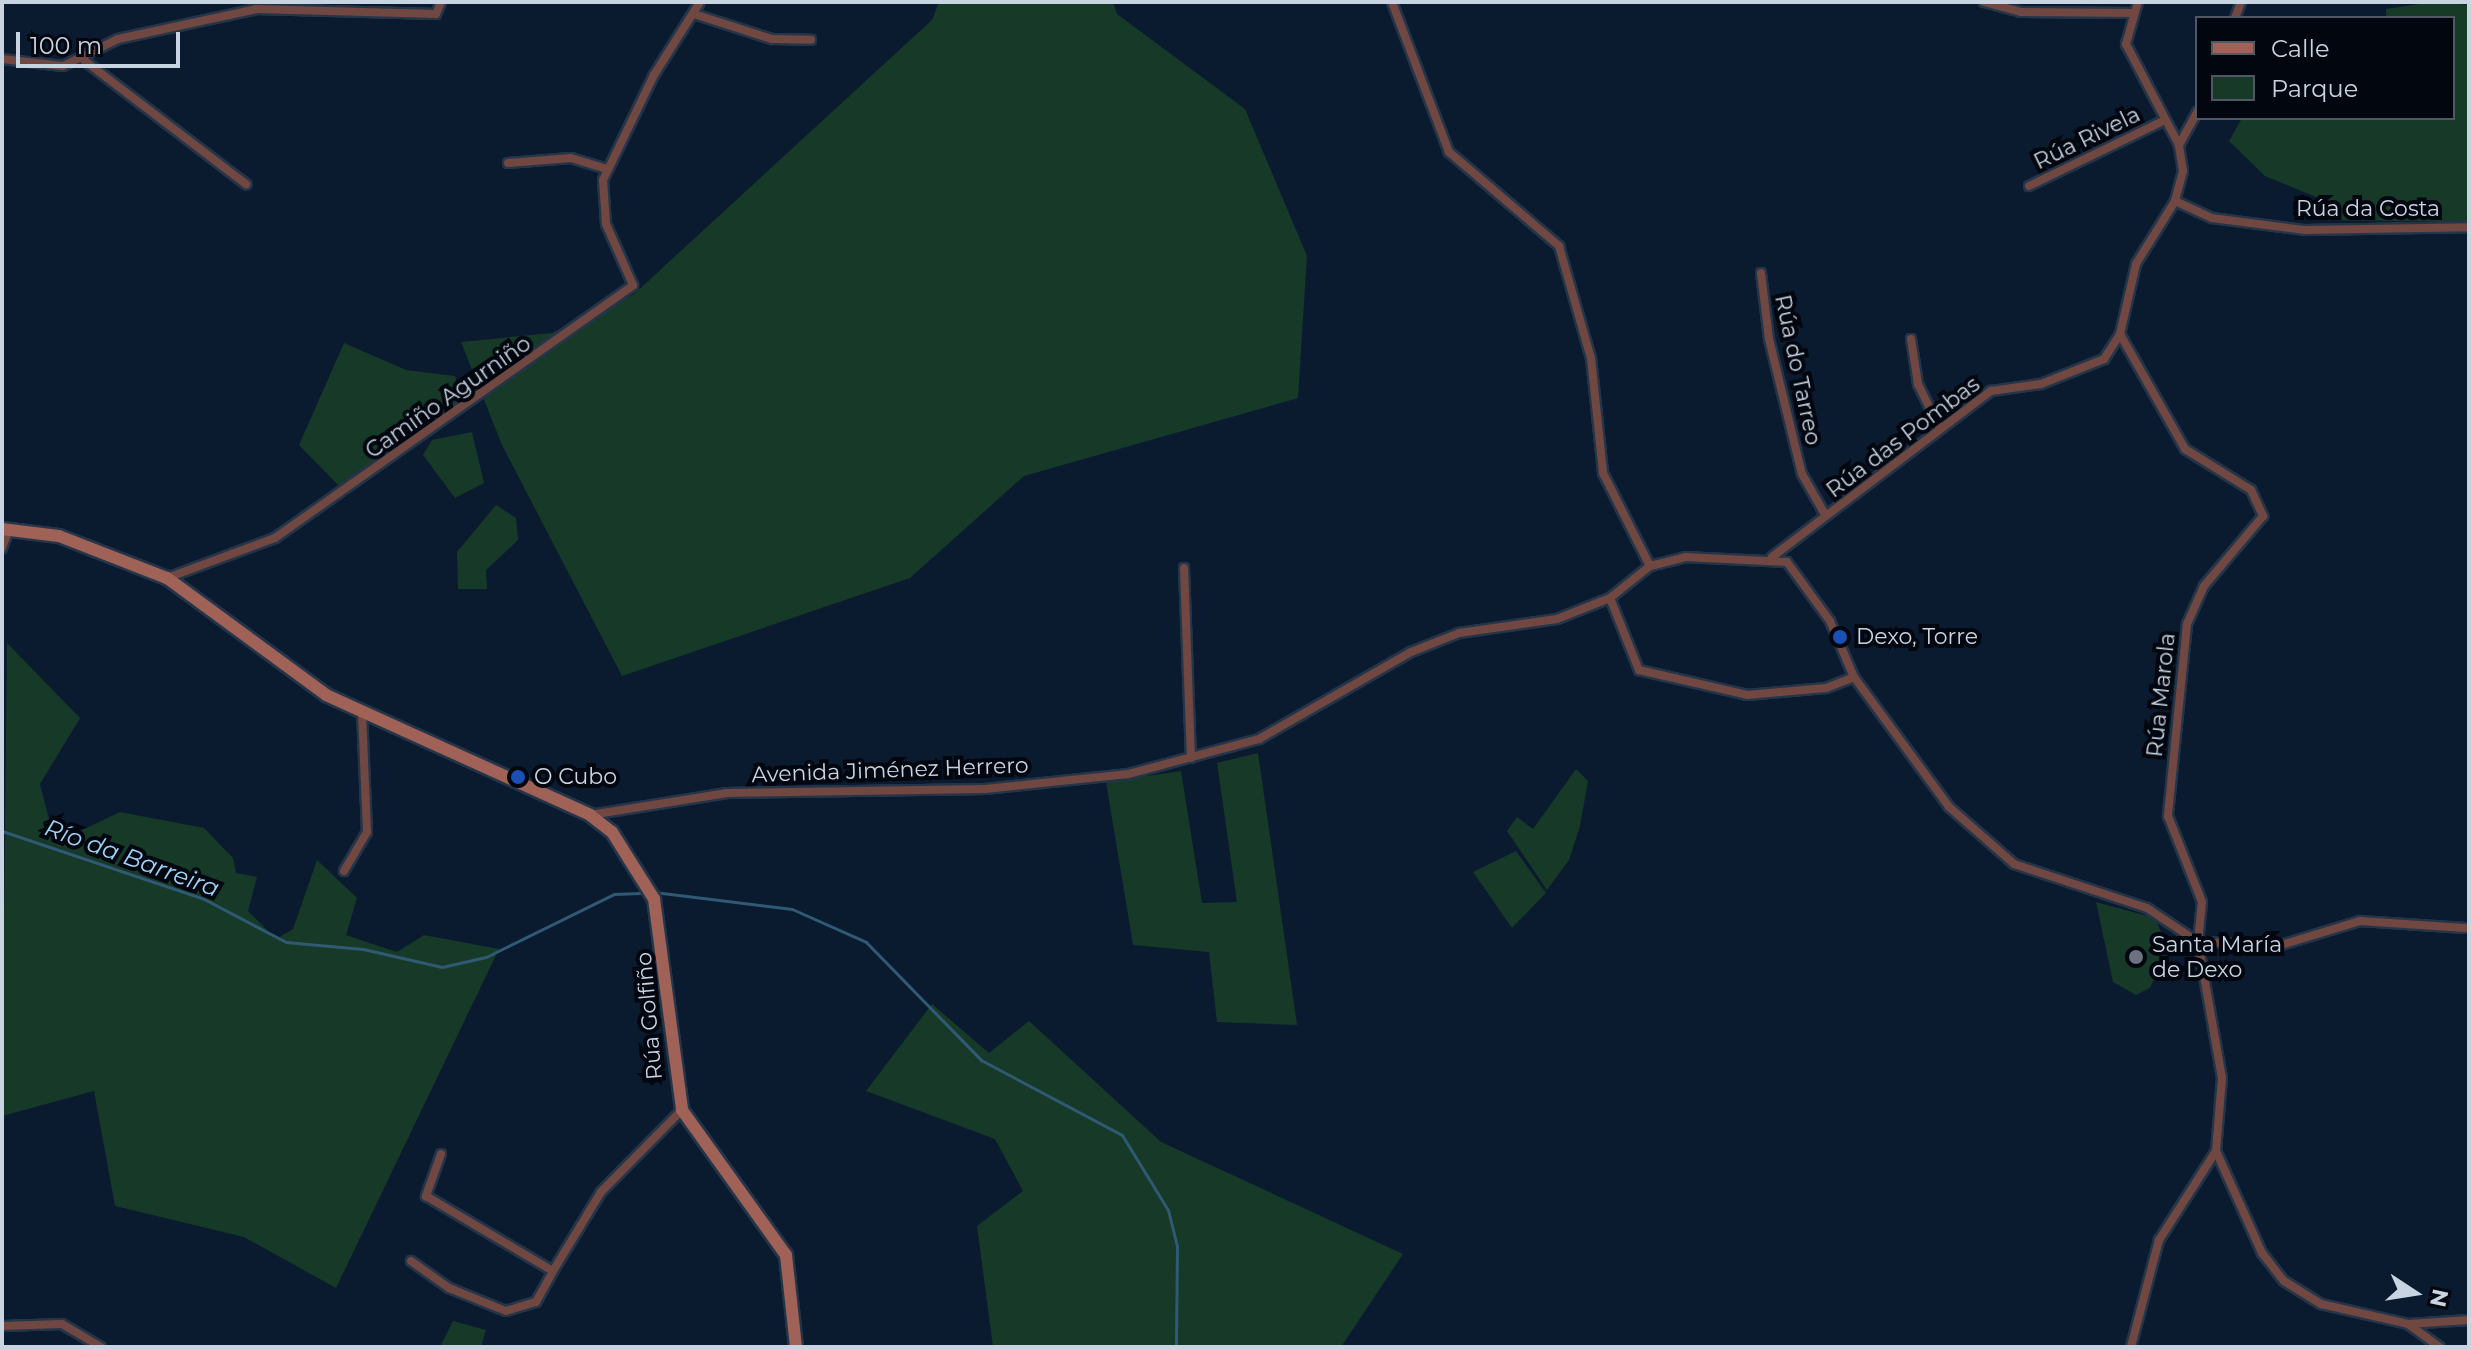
<!DOCTYPE html>
<html>
<head>
<meta charset="utf-8">
<style>
	body { margin:0 }
	#map { position:relative; width:2471px; height:1349px; overflow:hidden; background:#0a1b30; font-family:Montserrat,sans-serif }
	div>[style] { position:absolute }
	.green>* { inset:0; background:#163928 }
	.stream>* { height:3px; margin:-1.5px; padding:0 1.5px; transform-origin:1.5px; border-radius:1.5px; background:#305974 }
	.roads { filter:drop-shadow(2px 0 #253549) drop-shadow(-2px 0 #253549) drop-shadow(0 2px #253549) drop-shadow(0 -2px #253549) }
	.minor>* { height:8px; margin:-4px; padding:0 4px; transform-origin:4px; border-radius:4px; background:#704841 }
	.secondary>* { height:12px; margin:-6px; padding:0 6px; transform-origin:6px; border-radius:6px; background:#a06156 }
	.dots>* { width:22px; height:22px; translate:-50% -50%; box-sizing:border-box; border:4px solid #02060e; border-radius:50% }
	span { translate:-50% -50%; white-space:nowrap; text-align:center; line-height:1.15; -webkit-text-stroke:8px #02060e; paint-order:stroke }
	.street-label { font-size:22px; color:#c9d4e3 }
	.poi-label { font-size:22px; color:#c9d4e3 }
	.left { translate:0 -50%; text-align:left }
	.water-label { font-size:24px; color:#9fd4f9; font-style:italic }
	.frame { position:absolute; inset:0; border:4px solid #c9d4e3; pointer-events:none }
	.legend { position:absolute; left:2195px; top:16px; width:260px; height:104px; box-sizing:border-box; background:#02060e; border:2px solid #525863; margin:0; padding:10px 14px; list-style:none; font-size:24px; color:#c9d4e3 }
	.legend li { display:flex; align-items:center; gap:16px; height:40px }
	.legend b { width:40px; border:2px solid #525863 }
	.north { position:absolute; left:2375px; top:1253px; width:80px; height:80px; -webkit-text-stroke:6px #02060e; paint-order:stroke; rotate:102deg; font-size:22px; font-weight:700; line-height:32px; text-align:center; color:#c9d4e3 }
	.north::after { content:''; display:block; margin:auto; width:28px; height:36px; background:#c9d4e3; clip-path:polygon(50% 0,100% 100%,50% 72%,0 100%) }
	.scale { position:absolute; left:16px; top:32px; width:164px; height:36px; box-sizing:border-box; border:4px solid #c9d4e3; border-top:0; padding-left:10px; font-size:24px; line-height:28px; white-space:nowrap; color:#c9d4e3; -webkit-text-stroke:6px #02060e; paint-order:stroke }
</style>
</head>
<body>
<div id="map">
	<div class="green">
		<div style="clip-path:polygon(939px 2px,1113px 2px,1117px 14px,1245px 109px,1307px 256px,1298px 398px,1024px 476px,910px 578px,622px 676px,502px 445px,461px 342px,552px 333px,633px 295px,932px 20px)"></div>
		<div style="clip-path:polygon(2432px 2px,2469px 5px,2469px 222px,2319px 220px,2316px 197px,2265px 176px,2229px 141px,2242px 118px,2453px 118px,2453px 18px,2386px 18px,2386px 9px)"></div>
		<div style="clip-path:polygon(344px 343px,406px 370px,455px 376px,462px 400px,339px 486px,299px 445px)"></div>
		<div style="clip-path:polygon(472px 432px,484px 483px,455px 498px,423px 455px,432px 440px)"></div>
		<div style="clip-path:polygon(496px 505px,516px 518px,518px 540px,486px 570px,487px 589px,458px 589px,457px 552px)"></div>
		<div style="clip-path:polygon(7px 643px,80px 718px,40px 784px,55px 843px,120px 812px,204px 828px,233px 858px,236px 873px,257px 877px,248px 911px,276px 939px,293px 929px,317px 860px,357px 898px,346px 935px,397px 952px,424px 935px,499px 949px,336px 1288px,244px 1237px,115px 1206px,94px 1091px,2px 1116px)"></div>
		<div style="clip-path:polygon(1258px 753px,1297px 1025px,1217px 1022px,1209px 952px,1133px 945px,1106px 782px,1181px 771px,1202px 903px,1237px 902px,1217px 763px)"></div>
		<div style="clip-path:polygon(1576px 769px,1588px 781px,1580px 826px,1569px 860px,1547px 890px,1507px 831px,1517px 817px,1533px 829px)"></div>
		<div style="clip-path:polygon(1516px 851px,1546px 893px,1512px 928px,1473px 872px)"></div>
		<div style="clip-path:polygon(2096px 902px,2155px 918px,2168px 948px,2150px 988px,2136px 995px,2113px 982px)"></div>
		<div style="clip-path:polygon(932px 1004px,989px 1053px,1029px 1021px,1161px 1142px,1403px 1254px,1341px 1347px,993px 1347px,977px 1226px,1023px 1191px,995px 1139px,866px 1091px)"></div>
		<div style="clip-path:polygon(453px 1321px,486px 1330px,481px 1347px,440px 1347px)"></div>
	</div>
	<div class="stream">
		<div style="left:2px;top:831px;width:213px;rotate:18.6deg"></div>
		<div style="left:204px;top:899px;width:93px;rotate:27.7deg"></div>
		<div style="left:286px;top:942px;width:77px;rotate:5.2deg"></div>
		<div style="left:363px;top:949px;width:81px;rotate:12.8deg"></div>
		<div style="left:442px;top:967px;width:45px;rotate:-12.8deg"></div>
		<div style="left:486px;top:957px;width:143px;rotate:-26.2deg"></div>
		<div style="left:614px;top:894px;width:33px;rotate:-2deg"></div>
		<div style="left:654px;top:892px;width:139px;rotate:7deg"></div>
		<div style="left:792px;top:909px;width:81px;rotate:24deg"></div>
		<div style="left:866px;top:942px;width:165px;rotate:45.7deg"></div>
		<div style="left:981px;top:1060px;width:160px;rotate:28deg"></div>
		<div style="left:1122px;top:1135px;width:88px;rotate:58.5deg"></div>
		<div style="left:1168px;top:1210px;width:37px;rotate:76deg"></div>
		<div style="left:1177px;top:1246px;width:101px;rotate:90.6deg"></div>
	</div>
	<div class="roads">
		<div class="minor">
			<div style="left:1392px;top:2px;width:160px;rotate:69.2deg"></div>
			<div style="left:1449px;top:152px;width:145px;rotate:40.5deg"></div>
			<div style="left:1559px;top:246px;width:116px;rotate:74.1deg"></div>
			<div style="left:1591px;top:358px;width:116px;rotate:84deg"></div>
			<div style="left:1603px;top:473px;width:104px;rotate:63.2deg"></div>
			<div style="left:1984px;top:2px;width:38px;rotate:15deg"></div>
			<div style="left:2021px;top:12px;width:110px;rotate:0.5deg"></div>
			<div style="left:694px;top:14px;width:82px;rotate:17.8deg"></div>
			<div style="left:772px;top:39px;width:39px;rotate:1deg"></div>
			<div style="left:2235px;top:18px;width:17px;rotate:-69deg"></div>
			<div style="left:2px;top:59px;width:61px;rotate:6.5deg"></div>
			<div style="left:63px;top:66px;width:61px;rotate:-26.1deg"></div>
			<div style="left:118px;top:39px;width:142px;rotate:-12.2deg"></div>
			<div style="left:257px;top:9px;width:179px;rotate:1.6deg"></div>
			<div style="left:436px;top:14px;width:13px;rotate:-67deg"></div>
			<div style="left:85px;top:61px;width:203px;rotate:37.4deg"></div>
			<div style="left:2179px;top:145px;width:38px;rotate:-61deg"></div>
			<div style="left:508px;top:163px;width:63px;rotate:-4.5deg"></div>
			<div style="left:571px;top:158px;width:39px;rotate:17deg"></div>
			<div style="left:2029px;top:186px;width:147px;rotate:-25.9deg"></div>
			<div style="left:2175px;top:201px;width:41px;rotate:24.7deg"></div>
			<div style="left:2212px;top:218px;width:94px;rotate:7.4deg"></div>
			<div style="left:2305px;top:230px;width:164px;rotate:-1deg"></div>
			<div style="left:1761px;top:273px;width:66px;rotate:83.1deg"></div>
			<div style="left:1769px;top:339px;width:139px;rotate:76.3deg"></div>
			<div style="left:1802px;top:474px;width:48px;rotate:60.3deg"></div>
			<div style="left:2120px;top:334px;width:132px;rotate:60.5deg"></div>
			<div style="left:2185px;top:449px;width:78px;rotate:31.8deg"></div>
			<div style="left:2251px;top:490px;width:29px;rotate:65deg"></div>
			<div style="left:2263px;top:516px;width:92px;rotate:130.1deg"></div>
			<div style="left:2204px;top:586px;width:42px;rotate:114.1deg"></div>
			<div style="left:2187px;top:624px;width:193px;rotate:95.7deg"></div>
			<div style="left:2168px;top:816px;width:92px;rotate:68.4deg"></div>
			<div style="left:2202px;top:902px;width:40px;rotate:95.7deg"></div>
			<div style="left:2198px;top:942px;width:83px;rotate:2.1deg"></div>
			<div style="left:2281px;top:945px;width:83px;rotate:-16.9deg"></div>
			<div style="left:2360px;top:921px;width:105px;rotate:3.8deg"></div>
			<div style="left:1911px;top:339px;width:46px;rotate:81.2deg"></div>
			<div style="left:1918px;top:384px;width:50px;rotate:63.9deg"></div>
			<div style="left:2px;top:548px;width:17px;rotate:-69deg"></div>
			<div style="left:1772px;top:557px;width:275px;rotate:-37.2deg"></div>
			<div style="left:1991px;top:391px;width:50px;rotate:-8deg"></div>
			<div style="left:2041px;top:384px;width:68px;rotate:-21.6deg"></div>
			<div style="left:2104px;top:359px;width:30px;rotate:-57deg"></div>
			<div style="left:2120px;top:334px;width:72px;rotate:-77.1deg"></div>
			<div style="left:2136px;top:264px;width:74px;rotate:-58.2deg"></div>
			<div style="left:2175px;top:201px;width:31px;rotate:-75deg"></div>
			<div style="left:2183px;top:171px;width:26px;rotate:-99deg"></div>
			<div style="left:2179px;top:145px;width:114px;rotate:-117.7deg"></div>
			<div style="left:2126px;top:44px;width:44px;rotate:-74.1deg"></div>
			<div style="left:1184px;top:568px;width:190px;rotate:87.9deg"></div>
			<div style="left:167px;top:578px;width:115px;rotate:-20.3deg"></div>
			<div style="left:275px;top:538px;width:438px;rotate:-35.2deg"></div>
			<div style="left:633px;top:285px;width:67px;rotate:-113.9deg"></div>
			<div style="left:606px;top:224px;width:44px;rotate:-93.9deg"></div>
			<div style="left:603px;top:180px;width:117px;rotate:-64.1deg"></div>
			<div style="left:654px;top:75px;width:86px;rotate:-57.8deg"></div>
			<div style="left:1610px;top:598px;width:78px;rotate:68.1deg"></div>
			<div style="left:1639px;top:670px;width:111px;rotate:13deg"></div>
			<div style="left:1747px;top:695px;width:79px;rotate:-5.1deg"></div>
			<div style="left:1826px;top:688px;width:30px;rotate:-21deg"></div>
			<div style="left:590px;top:815px;width:139px;rotate:-9.1deg"></div>
			<div style="left:727px;top:793px;width:258px;rotate:-0.9deg"></div>
			<div style="left:985px;top:789px;width:144px;rotate:-6deg"></div>
			<div style="left:1128px;top:774px;width:136px;rotate:-15deg"></div>
			<div style="left:1259px;top:739px;width:175px;rotate:-29.8deg"></div>
			<div style="left:1411px;top:652px;width:52px;rotate:-21.6deg"></div>
			<div style="left:1459px;top:633px;width:99px;rotate:-8.1deg"></div>
			<div style="left:1557px;top:619px;width:57px;rotate:-21.6deg"></div>
			<div style="left:1610px;top:598px;width:51px;rotate:-38.7deg"></div>
			<div style="left:1650px;top:566px;width:36px;rotate:-14deg"></div>
			<div style="left:1685px;top:557px;width:102px;rotate:2.8deg"></div>
			<div style="left:1787px;top:562px;width:73px;rotate:53.9deg"></div>
			<div style="left:1830px;top:621px;width:61px;rotate:66.8deg"></div>
			<div style="left:1854px;top:677px;width:161px;rotate:53.8deg"></div>
			<div style="left:1949px;top:807px;width:86px;rotate:41.2deg"></div>
			<div style="left:2014px;top:864px;width:140px;rotate:18.3deg"></div>
			<div style="left:2147px;top:908px;width:61px;rotate:33.7deg"></div>
			<div style="left:2198px;top:942px;width:138px;rotate:80deg"></div>
			<div style="left:2222px;top:1078px;width:73px;rotate:94.7deg"></div>
			<div style="left:2216px;top:1151px;width:106px;rotate:122.6deg"></div>
			<div style="left:2159px;top:1240px;width:111px;rotate:104.7deg"></div>
			<div style="left:344px;top:871px;width:45px;rotate:-59.5deg"></div>
			<div style="left:367px;top:832px;width:119px;rotate:-92.4deg"></div>
			<div style="left:2216px;top:1151px;width:112px;rotate:65.7deg"></div>
			<div style="left:2262px;top:1253px;width:36px;rotate:52deg"></div>
			<div style="left:2284px;top:1281px;width:44px;rotate:31.9deg"></div>
			<div style="left:2321px;top:1304px;width:89px;rotate:12.9deg"></div>
			<div style="left:2408px;top:1324px;width:39px;rotate:36deg"></div>
			<div style="left:441px;top:1154px;width:45px;rotate:109.7deg"></div>
			<div style="left:426px;top:1196px;width:147px;rotate:30.6deg"></div>
			<div style="left:553px;top:1271px;width:92px;rotate:-58.7deg"></div>
			<div style="left:601px;top:1192px;width:115px;rotate:-45.4deg"></div>
			<div style="left:411px;top:1261px;width:47px;rotate:35.4deg"></div>
			<div style="left:449px;top:1288px;width:61px;rotate:22deg"></div>
			<div style="left:506px;top:1311px;width:31px;rotate:-17deg"></div>
			<div style="left:536px;top:1302px;width:35px;rotate:-61deg"></div>
			<div style="left:2409px;top:1324px;width:60px;rotate:-3.8deg"></div>
			<div style="left:2px;top:1326px;width:60px;rotate:-1.9deg"></div>
			<div style="left:62px;top:1324px;width:45px;rotate:30.5deg"></div>
		</div>
		<div class="secondary">
			<div style="left:2px;top:529px;width:57px;rotate:7deg"></div>
			<div style="left:59px;top:536px;width:116px;rotate:21.3deg"></div>
			<div style="left:167px;top:578px;width:197px;rotate:36.3deg"></div>
			<div style="left:326px;top:695px;width:290px;rotate:24.4deg"></div>
			<div style="left:590px;top:815px;width:28px;rotate:38deg"></div>
			<div style="left:612px;top:832px;width:79px;rotate:57.9deg"></div>
			<div style="left:654px;top:899px;width:213px;rotate:82.4deg"></div>
			<div style="left:682px;top:1110px;width:178px;rotate:54.4deg"></div>
			<div style="left:786px;top:1255px;width:93px;rotate:83.8deg"></div>
		</div>
	</div>
	<div class="dots">
		<div style="left:1840px;top:637px;background:#1a4fb4"></div>
		<div style="left:518px;top:777px;background:#1a4fb4"></div>
		<div style="left:2136px;top:957px;background:#6b7280"></div>
	</div>
	<div class="street-label">
		<span style="left:2087px;top:138px;rotate:-26deg">Rúa Rivela</span>
		<span style="left:2368px;top:209px">Rúa da Costa</span>
		<span style="left:1798px;top:370px;rotate:78deg">Rúa do Tarreo</span>
		<span style="left:448px;top:397px;rotate:-35deg">Camiño Agurniño</span>
		<span style="left:1903px;top:437px;rotate:-37deg">Rúa das Pombas</span>
		<span style="left:2161px;top:695px;rotate:-84deg">Rúa Marola</span>
		<span style="left:890px;top:770px;rotate:-2deg">Avenida Jiménez Herrero</span>
		<span style="left:649px;top:1016px;rotate:-95deg">Rúa Golfiño</span>
	</div>
	<div class="poi-label">
		<span class="left" style="left:1856px;top:637px">Dexo, Torre</span>
		<span class="left" style="left:534px;top:777px">O Cubo</span>
		<span class="left" style="left:2152px;top:957px">Santa María<br>de Dexo</span>
	</div>
	<div class="water-label">
		<span style="left:132px;top:858px;rotate:20deg">Río da Barreira</span>
	</div>
	<div class="frame"></div>
	<ul class="legend">
	<li><b style="height:10px;background:#a06156"></b>Calle</li>
	<li><b style="height:22px;background:#163928"></b>Parque</li>
	</ul>
	<div class="north">N</div>
	<div class="scale">100 m</div>
</div>
</body>
</html>
